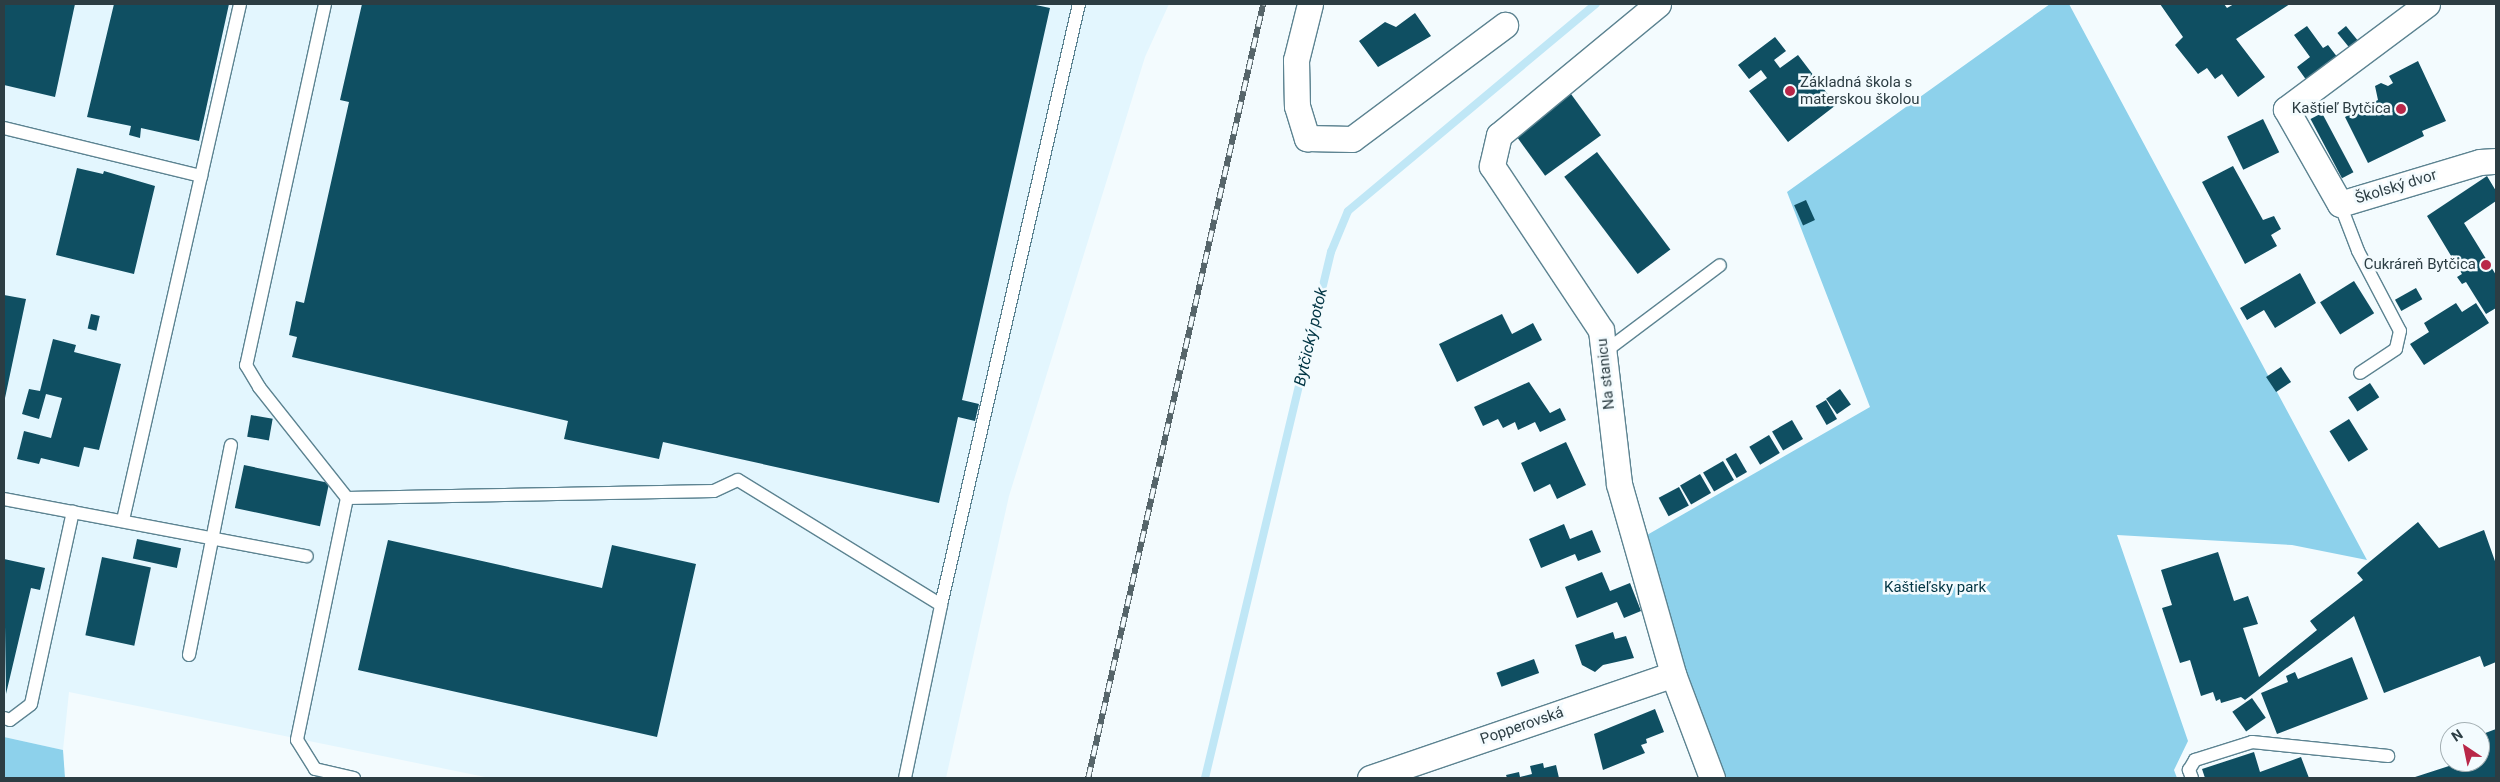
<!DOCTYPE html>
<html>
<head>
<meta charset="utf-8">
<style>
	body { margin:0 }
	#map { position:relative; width:2500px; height:782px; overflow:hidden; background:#f3fbfe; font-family:Roboto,sans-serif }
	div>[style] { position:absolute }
	.built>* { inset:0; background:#e3f6fe }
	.green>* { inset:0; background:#8dd1eb }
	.stream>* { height:8px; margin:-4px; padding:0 4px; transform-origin:4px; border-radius:4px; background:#c0e7f6 }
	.building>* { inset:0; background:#0f4f62; transform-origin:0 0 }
	.roads { filter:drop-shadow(1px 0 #5c8391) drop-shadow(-1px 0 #5c8391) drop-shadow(0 1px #5c8391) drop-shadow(0 -1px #5c8391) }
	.service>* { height:12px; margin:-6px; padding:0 6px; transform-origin:6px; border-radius:6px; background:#fff }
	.minor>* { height:25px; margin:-12.5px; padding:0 12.5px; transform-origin:12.5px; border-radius:12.5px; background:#fff }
	.rail>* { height:5.5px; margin-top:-2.75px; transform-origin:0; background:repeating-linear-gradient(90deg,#f3fbfe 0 11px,#56656a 0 22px); box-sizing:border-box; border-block:1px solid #56656a }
	.dots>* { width:14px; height:14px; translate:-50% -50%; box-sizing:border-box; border:2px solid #f3fbfe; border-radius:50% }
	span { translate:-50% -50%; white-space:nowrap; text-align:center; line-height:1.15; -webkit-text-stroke:5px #f3fbfe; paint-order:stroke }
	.poi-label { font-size:15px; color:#2c3d43 }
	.left { translate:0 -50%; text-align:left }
	.right { translate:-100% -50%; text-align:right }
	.street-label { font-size:15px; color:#2c3d43 }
	.park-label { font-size:15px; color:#003443 }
	.water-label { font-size:16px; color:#003544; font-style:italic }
	.frame { position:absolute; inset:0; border:5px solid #2c3d43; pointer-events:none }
	.north { position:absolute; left:2440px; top:722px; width:50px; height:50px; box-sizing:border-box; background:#f3fbfe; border:1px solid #a3afb3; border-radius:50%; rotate:326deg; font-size:14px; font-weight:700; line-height:20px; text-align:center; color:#2c3d43 }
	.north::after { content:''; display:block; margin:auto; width:18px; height:22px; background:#b92748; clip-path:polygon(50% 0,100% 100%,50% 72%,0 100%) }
</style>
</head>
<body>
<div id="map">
	<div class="built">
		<div style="clip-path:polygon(4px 4px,1169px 4px,1145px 57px,1009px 496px,946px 778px,490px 778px,69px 692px,63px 750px,4px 737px)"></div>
	</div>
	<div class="green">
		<div style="clip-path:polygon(2050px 4px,2069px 4px,2367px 560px,2292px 545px,2117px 535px,2188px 741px,2174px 770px,2177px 778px,1723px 778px,1684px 671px,1647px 535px,1870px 407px,1787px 192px)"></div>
		<div style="clip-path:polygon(4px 737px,63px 750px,65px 778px,4px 778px)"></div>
	</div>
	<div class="stream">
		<div style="left:1205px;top:778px;width:541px;rotate:-76.53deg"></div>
		<div style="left:1331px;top:252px;width:44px;rotate:-67.5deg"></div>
		<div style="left:1348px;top:211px;width:323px;rotate:-39.9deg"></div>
	</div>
	<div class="building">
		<div style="clip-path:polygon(4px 4px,75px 4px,55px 97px,4px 85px)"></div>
		<div style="clip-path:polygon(114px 4px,229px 4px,199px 141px,141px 128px,140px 138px,129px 135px,131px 126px,87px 117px)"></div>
		<div style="clip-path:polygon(362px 4px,1031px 4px,1050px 8px,962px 400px,979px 404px,975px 421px,958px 417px,939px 503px,663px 442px,659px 459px,564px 439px,568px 421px,292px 357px,297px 337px,289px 335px,296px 301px,304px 303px,349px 102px,340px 100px)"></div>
		<div style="clip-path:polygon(2160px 4px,2224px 4px,2227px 8px,2234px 4px,2290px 4px,2236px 39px,2265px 77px,2238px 97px,2222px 74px,2215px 79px,2207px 68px,2198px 74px,2175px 45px,2183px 37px)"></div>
		<div style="clip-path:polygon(1415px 13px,1431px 36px,1378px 67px,1359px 41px,1385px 22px,1396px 27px)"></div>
		<div style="clip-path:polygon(2307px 26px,2323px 48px,2328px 45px,2338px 58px,2307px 81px,2297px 67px,2310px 57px,2294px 35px)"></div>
		<div style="left:2346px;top:26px;width:19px;height:11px;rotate:51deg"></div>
		<div style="clip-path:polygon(1775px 37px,1786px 51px,1774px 60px,1780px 68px,1798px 55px,1836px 105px,1788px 142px,1749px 91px,1767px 78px,1761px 70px,1749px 79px,1738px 65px)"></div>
		<div style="clip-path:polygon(2418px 61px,2446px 121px,2422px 131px,2424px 136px,2368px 163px,2345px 117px,2378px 100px,2375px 86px,2381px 83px,2388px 86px,2393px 83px,2389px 76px)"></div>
		<div style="left:1571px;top:94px;width:51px;height:69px;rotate:54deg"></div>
		<div style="left:2322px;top:113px;width:67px;height:13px;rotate:62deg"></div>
		<div style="left:2263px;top:119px;width:37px;height:40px;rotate:64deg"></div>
		<div style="left:1597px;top:152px;width:122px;height:41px;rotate:53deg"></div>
		<div style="clip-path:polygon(2233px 166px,2263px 220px,2274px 216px,2281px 229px,2271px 235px,2277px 246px,2245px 264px,2202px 182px)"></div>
		<div style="clip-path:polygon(77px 168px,103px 174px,104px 171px,155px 186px,134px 274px,56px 255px)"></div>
		<div style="clip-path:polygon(2487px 176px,2496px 191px,2496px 201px,2464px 223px,2496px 275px,2496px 308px,2486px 314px,2466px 282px,2462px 284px,2457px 277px,2462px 274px,2427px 216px)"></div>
		<div style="left:1806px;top:200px;width:22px;height:13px;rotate:66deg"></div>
		<div style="clip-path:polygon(2300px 273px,2316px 303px,2275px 328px,2264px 310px,2247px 320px,2240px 308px)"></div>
		<div style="left:2354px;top:281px;width:38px;height:40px;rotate:58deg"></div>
		<div style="left:2416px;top:288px;width:13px;height:24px;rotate:61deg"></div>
		<div style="clip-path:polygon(4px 295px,26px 299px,5px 398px,4px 398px)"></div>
		<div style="clip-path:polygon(2456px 303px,2462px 312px,2476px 303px,2489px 323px,2424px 365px,2410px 344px,2429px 332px,2424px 323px)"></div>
		<div style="left:91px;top:314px;width:9px;height:15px;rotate:13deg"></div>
		<div style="clip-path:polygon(1502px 314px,1512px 334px,1533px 323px,1542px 340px,1457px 382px,1439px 344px)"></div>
		<div style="clip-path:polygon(53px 339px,76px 345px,74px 352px,121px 364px,99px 450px,84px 447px,79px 467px,41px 458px,39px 464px,17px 459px,24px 431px,51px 438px,62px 398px,46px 394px,39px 419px,22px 414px,29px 389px,40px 391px)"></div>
		<div style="left:2281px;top:367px;width:18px;height:18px;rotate:56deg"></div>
		<div style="clip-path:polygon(1529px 382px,1550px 413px,1560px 408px,1566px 420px,1540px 432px,1535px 422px,1518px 430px,1515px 422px,1503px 428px,1498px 419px,1483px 426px,1474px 407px)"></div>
		<div style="left:2370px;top:383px;width:17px;height:26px;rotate:57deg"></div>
		<div style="left:1840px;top:389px;width:19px;height:17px;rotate:55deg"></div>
		<div style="left:1826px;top:400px;width:22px;height:12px;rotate:60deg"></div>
		<div style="left:251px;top:415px;width:22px;height:22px;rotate:10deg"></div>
		<div style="left:2349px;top:419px;width:36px;height:23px;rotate:58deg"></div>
		<div style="left:1792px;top:420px;width:22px;height:23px;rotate:60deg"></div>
		<div style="left:1769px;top:435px;width:21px;height:23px;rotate:59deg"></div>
		<div style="clip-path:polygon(1566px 442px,1586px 485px,1557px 499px,1550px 484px,1534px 492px,1521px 463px)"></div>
		<div style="left:1736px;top:453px;width:22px;height:12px;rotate:60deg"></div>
		<div style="left:1723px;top:461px;width:22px;height:23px;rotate:60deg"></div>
		<div style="left:244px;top:465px;width:87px;height:44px;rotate:12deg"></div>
		<div style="left:1700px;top:474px;width:22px;height:23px;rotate:60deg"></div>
		<div style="left:1679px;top:487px;width:21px;height:23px;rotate:62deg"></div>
		<div style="clip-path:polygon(2418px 522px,2439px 548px,2484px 530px,2496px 564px,2496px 662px,2484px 667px,2480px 656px,2384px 693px,2354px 616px,2245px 700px,2241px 697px,2221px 703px,2220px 699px,2216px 701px,2213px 692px,2201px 696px,2190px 660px,2180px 663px,2162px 608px,2172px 605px,2161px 570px,2218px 552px,2234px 601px,2248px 596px,2258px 624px,2243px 628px,2259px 677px,2317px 630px,2310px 621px,2363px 580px,2357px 573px,2362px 568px)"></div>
		<div style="clip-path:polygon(1564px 524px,1570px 539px,1592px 530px,1601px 552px,1578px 561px,1575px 554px,1541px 568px,1529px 539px)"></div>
		<div style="left:137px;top:539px;width:45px;height:20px;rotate:12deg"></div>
		<div style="clip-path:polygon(388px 540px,602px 588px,612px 545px,696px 564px,657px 737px,358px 670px)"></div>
		<div style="left:102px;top:557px;width:50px;height:80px;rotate:12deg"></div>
		<div style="clip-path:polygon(4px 559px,45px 568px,40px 590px,31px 588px,6px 694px)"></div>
		<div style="clip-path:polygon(1602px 572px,1610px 591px,1630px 583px,1641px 611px,1624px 618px,1617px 602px,1577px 618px,1565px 587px)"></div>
		<div style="clip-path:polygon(1613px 632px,1615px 639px,1626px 636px,1634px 658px,1603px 665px,1595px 672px,1582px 665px,1575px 645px)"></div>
		<div style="clip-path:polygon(2352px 657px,2368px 699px,2277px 734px,2261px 693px,2288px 682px,2286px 676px,2295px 672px,2298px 679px)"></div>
		<div style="left:1534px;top:659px;width:15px;height:40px;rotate:70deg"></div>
		<div style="left:2252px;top:698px;width:24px;height:24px;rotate:55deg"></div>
		<div style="clip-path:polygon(1655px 709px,1664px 732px,1646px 739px,1647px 743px,1641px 745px,1645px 753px,1603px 770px,1594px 734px)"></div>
		<div style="clip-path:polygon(2496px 729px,2496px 778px,2412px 778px,2449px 766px,2443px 747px,2450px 745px,2450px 762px,2480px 762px,2480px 735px)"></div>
		<div style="clip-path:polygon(2254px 752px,2260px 772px,2301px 757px,2309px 778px,2205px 778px,2202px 769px)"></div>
		<div style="clip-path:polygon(1543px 763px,1544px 768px,1556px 765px,1559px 778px,1507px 778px,1506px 775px,1519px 772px,1520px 777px,1532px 774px,1530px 766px)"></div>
	</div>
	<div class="roads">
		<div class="service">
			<div style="left:325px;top:4px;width:370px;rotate:102.3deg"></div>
			<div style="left:246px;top:365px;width:26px;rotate:59deg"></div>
			<div style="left:259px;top:387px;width:142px;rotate:51.6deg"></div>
			<div style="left:347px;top:498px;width:367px;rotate:-1.1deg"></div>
			<div style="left:714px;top:491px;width:26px;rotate:-25deg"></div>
			<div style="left:738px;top:480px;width:238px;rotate:31.6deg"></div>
			<div style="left:4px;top:128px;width:203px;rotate:13.7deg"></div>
			<div style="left:2340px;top:204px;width:50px;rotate:69deg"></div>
			<div style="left:2358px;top:251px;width:90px;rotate:62.3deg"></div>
			<div style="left:2400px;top:331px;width:18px;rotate:103deg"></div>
			<div style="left:2396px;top:349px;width:43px;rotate:146.3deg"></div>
			<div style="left:1603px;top:353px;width:146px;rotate:-36.9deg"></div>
			<div style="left:347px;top:498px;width:247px;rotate:101.7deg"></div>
			<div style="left:297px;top:740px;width:34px;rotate:58deg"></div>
			<div style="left:315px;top:769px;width:40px;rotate:13deg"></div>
			<div style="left:4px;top:499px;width:308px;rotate:10.7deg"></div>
			<div style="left:123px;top:520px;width:529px;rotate:-77.22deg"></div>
			<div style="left:189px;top:655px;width:214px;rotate:-78.7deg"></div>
			<div style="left:4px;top:718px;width:6px;rotate:18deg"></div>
			<div style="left:10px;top:720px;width:26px;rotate:-37deg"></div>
			<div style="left:31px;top:704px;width:197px;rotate:-77.7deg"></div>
			<div style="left:905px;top:778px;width:177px;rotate:-78.2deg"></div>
			<div style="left:941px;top:605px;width:617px;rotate:-77.07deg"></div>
			<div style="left:2192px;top:778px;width:9px;rotate:-111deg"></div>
			<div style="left:2189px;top:770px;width:12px;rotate:-59deg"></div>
			<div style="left:2195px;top:760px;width:60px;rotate:-17.5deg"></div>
			<div style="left:2252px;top:742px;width:137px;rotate:5.9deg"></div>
		</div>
		<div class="minor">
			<div style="left:1310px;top:4px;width:58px;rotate:104deg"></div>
			<div style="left:1296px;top:60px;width:46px;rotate:88.8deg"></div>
			<div style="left:1297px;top:106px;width:34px;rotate:73deg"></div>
			<div style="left:1307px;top:138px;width:45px;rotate:1.3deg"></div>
			<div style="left:1352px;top:139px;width:191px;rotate:-36.7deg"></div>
			<div style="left:1658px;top:4px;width:206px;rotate:140.5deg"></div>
			<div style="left:1499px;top:135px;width:32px;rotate:103deg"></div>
			<div style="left:1492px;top:166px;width:197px;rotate:56.4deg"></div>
			<div style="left:1601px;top:330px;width:155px;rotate:83.3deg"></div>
			<div style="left:1619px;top:484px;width:198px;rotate:74.1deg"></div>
			<div style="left:1673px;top:674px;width:111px;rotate:69.4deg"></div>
			<div style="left:2427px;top:4px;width:176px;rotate:143.3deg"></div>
			<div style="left:2286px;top:109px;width:109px;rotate:60.4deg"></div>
			<div style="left:2340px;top:204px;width:146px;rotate:-16.7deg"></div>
			<div style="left:2480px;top:162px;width:16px;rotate:-4deg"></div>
			<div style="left:1370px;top:778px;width:320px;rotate:-18.9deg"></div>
		</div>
	</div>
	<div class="rail">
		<div style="left:1088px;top:778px;width:794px;rotate:-77.26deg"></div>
	</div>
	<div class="dots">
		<div style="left:1790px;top:91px;background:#b92748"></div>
		<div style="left:2401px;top:109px;background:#b92748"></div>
		<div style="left:2486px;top:265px;background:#b92748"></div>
	</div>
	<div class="poi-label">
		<span class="left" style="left:1800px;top:91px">Základná škola s<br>materskou školou</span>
		<span class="right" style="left:2391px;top:109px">Kaštieľ Bytčica</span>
		<span class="right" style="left:2476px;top:265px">Cukráreň Bytčica</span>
	</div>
	<div class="street-label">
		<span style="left:2396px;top:187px;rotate:-17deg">Školský dvor</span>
		<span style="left:1606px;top:374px;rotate:-96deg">Na stanicu</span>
		<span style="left:1522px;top:726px;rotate:-19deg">Popperovská</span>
	</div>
	<div class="park-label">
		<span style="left:1935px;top:588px">Kaštieľsky park</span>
	</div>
	<div class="water-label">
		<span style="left:1311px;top:337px;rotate:-77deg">Bytčický potok</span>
	</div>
	<div class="frame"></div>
	<div class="north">N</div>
</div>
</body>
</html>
